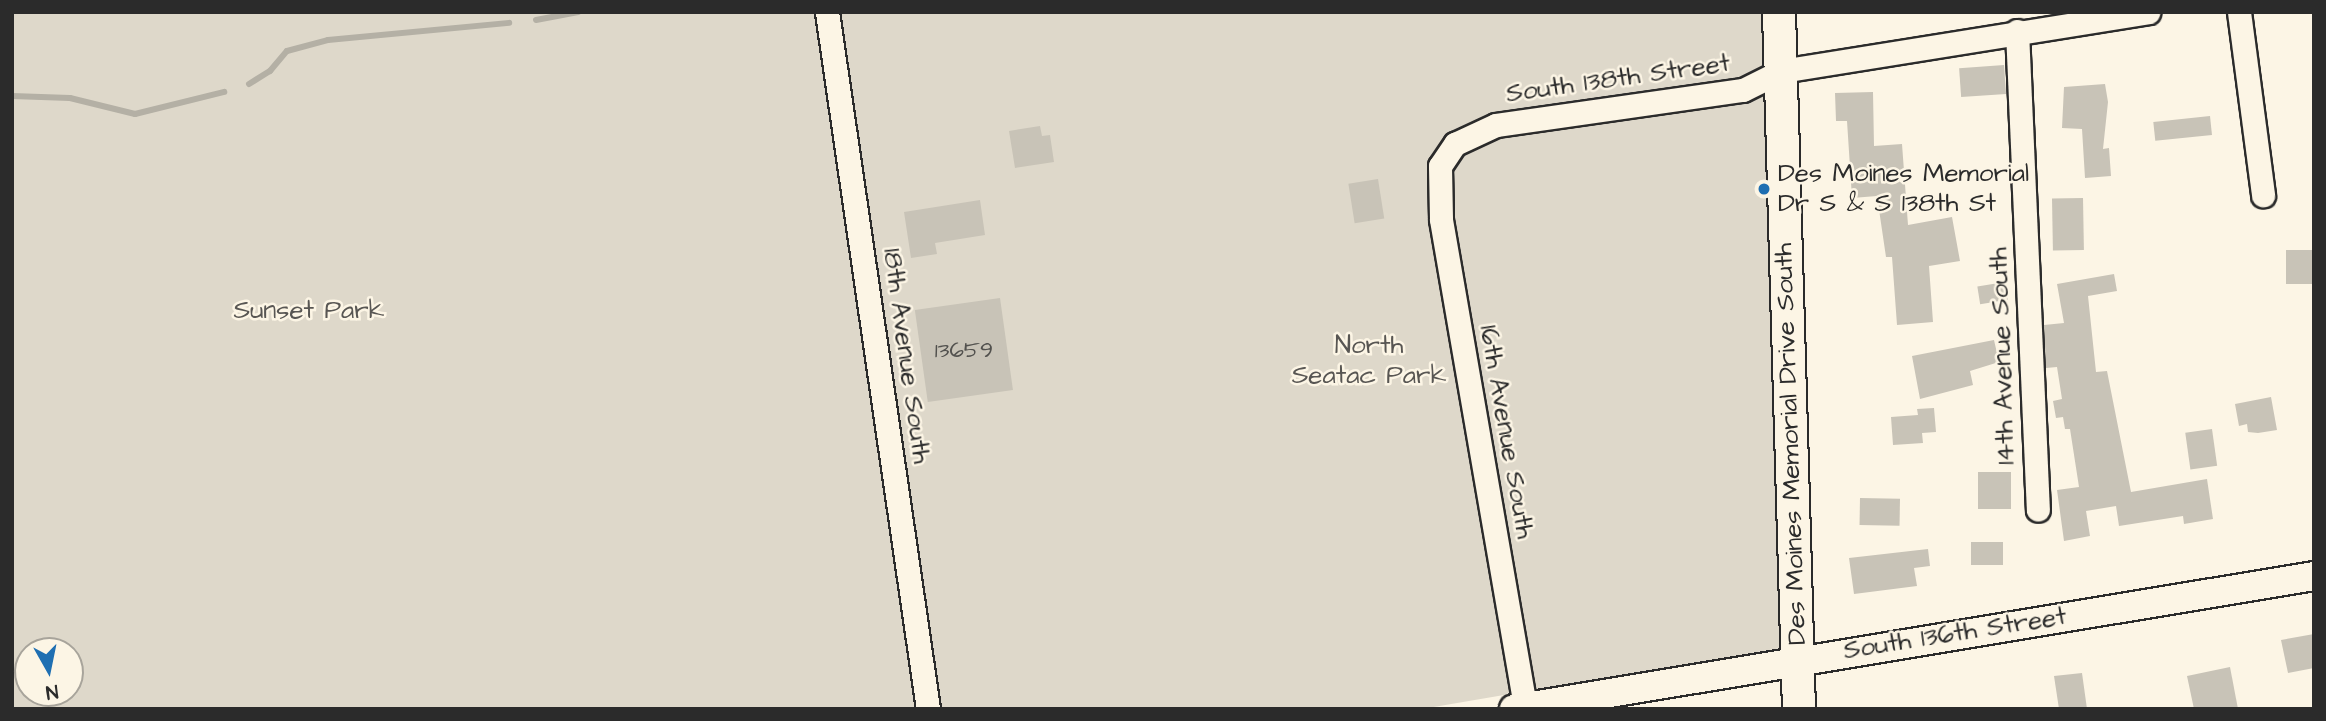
<!DOCTYPE html>
<html>
<head>
<meta charset="utf-8">
<style>
	body { margin:0 }
	#map { position:relative; width:2326px; height:721px; overflow:hidden; background:#fcf5e5; font-family:"Architects Daughter",sans-serif }
	div>[style] { position:absolute }
	.green>* { inset:0; background:#ded8ca }
	.stream>* { height:6px; margin:-3px; padding:0 3px; transform-origin:3px; border-radius:3px; background:#b4b0a5 }
	.building>* { inset:0; background:#c8c3b7; transform-origin:0 0 }
	.roads { filter:drop-shadow(2px 0 #2b2b2b) drop-shadow(-2px 0 #2b2b2b) drop-shadow(0 2px #2b2b2b) drop-shadow(0 -2px #2b2b2b) }
	.minor>* { height:23px; margin:-11.5px; padding:0 11.5px; transform-origin:11.5px; border-radius:11.5px; background:#fcf5e5 }
	.tertiary>* { height:28px; margin:-14px; padding:0 14px; transform-origin:14px; border-radius:14px; background:#fcf5e5 }
	.secondary>* { height:32px; margin:-16px; padding:0 16px; transform-origin:16px; border-radius:16px; background:#fcf5e5 }
	.dots>* { width:19px; height:19px; translate:-50% -50%; box-sizing:border-box; border:4px solid #fcf5e5; border-radius:50% }
	span { translate:-50% -50%; white-space:nowrap; text-align:center; line-height:1.15; -webkit-text-stroke:5px #fcf5e5; paint-order:stroke }
	.number-label { font-size:23px; color:#52514e }
	.number-label span { -webkit-text-stroke-width:0 }
	.street-label { font-size:26px; color:#2b2b2b }
	.poi-label { font-size:26px; color:#2b2b2b }
	.left { translate:0 -50%; text-align:left }
	.park-label { font-size:26px; color:#585653 }
	.frame { position:absolute; inset:0; border:14px solid #2b2b2b; pointer-events:none }
	.north { position:absolute; left:14px; top:637px; width:70px; height:70px; box-sizing:border-box; background:#fcf5e5; border:2px solid #a8a49b; border-radius:50%; rotate:171deg; font-size:19px; font-weight:700; line-height:28px; text-align:center; color:#2b2b2b }
	.north::after { content:''; display:block; margin:auto; width:24px; height:32px; background:#1f6fb2; clip-path:polygon(50% 0,100% 100%,50% 72%,0 100%) }
</style>
</head>
<body>
<div id="map">
	<div class="green">
		<div style="clip-path:polygon(evenodd,12px 12px,1766px 12px,1787px 647px,1422px 709px,12px 709px,12px 12px,28px 651px,70px 651px,70px 693px,28px 693px,28px 651px)"></div>
	</div>
	<div class="stream">
		<div style="left:536px;top:20px;width:43px;rotate:-10.8deg"></div>
		<div style="left:249px;top:84px;width:25px;rotate:-32deg"></div>
		<div style="left:270px;top:71px;width:26px;rotate:-50deg"></div>
		<div style="left:287px;top:51px;width:42px;rotate:-15deg"></div>
		<div style="left:328px;top:40px;width:182px;rotate:-5.4deg"></div>
		<div style="left:12px;top:96px;width:58px;rotate:2deg"></div>
		<div style="left:70px;top:98px;width:67px;rotate:13.8deg"></div>
		<div style="left:135px;top:114px;width:92px;rotate:-13.9deg"></div>
	</div>
	<div class="building">
		<div style="left:2004px;top:65px;width:29px;height:45px;rotate:86deg"></div>
		<div style="clip-path:polygon(2105px 84px,2108px 102px,2103px 149px,2109px 148px,2111px 176px,2085px 178px,2082px 129px,2062px 128px,2064px 87px)"></div>
		<div style="clip-path:polygon(1873px 92px,1874px 146px,1902px 144px,1908px 225px,1952px 217px,1960px 261px,1929px 266px,1933px 322px,1897px 325px,1892px 257px,1886px 257px,1877px 196px,1852px 198px,1847px 121px,1836px 121px,1835px 93px)"></div>
		<div style="left:2210px;top:116px;width:19px;height:57px;rotate:84deg"></div>
		<div style="clip-path:polygon(1040px 126px,1042px 136px,1050px 135px,1054px 162px,1015px 168px,1009px 131px)"></div>
		<div style="left:1378px;top:179px;width:40px;height:30px;rotate:81deg"></div>
		<div style="left:2083px;top:198px;width:52px;height:31px;rotate:89deg"></div>
		<div style="clip-path:polygon(980px 200px,985px 235px,935px 243px,937px 254px,911px 258px,904px 212px)"></div>
		<div style="left:2314px;top:250px;width:34px;height:28px;rotate:90deg"></div>
		<div style="clip-path:polygon(2114px 274px,2117px 291px,2088px 296px,2096px 372px,2107px 371px,2131px 492px,2207px 479px,2213px 519px,2184px 524px,2183px 516px,2119px 526px,2116px 506px,2086px 511px,2090px 536px,2064px 541px,2057px 490px,2079px 487px,2070px 429px,2065px 429px,2063px 417px,2056px 418px,2053px 401px,2062px 399px,2057px 367px,2046px 368px,2044px 325px,2064px 323px,2057px 284px)"></div>
		<div style="left:2005px;top:282px;width:18px;height:28px;rotate:81deg"></div>
		<div style="left:1000px;top:298px;width:93px;height:86px;rotate:82deg"></div>
		<div style="clip-path:polygon(1994px 340px,1999px 362px,1970px 371px,1973px 385px,1920px 399px,1912px 356px)"></div>
		<div style="clip-path:polygon(2271px 397px,2277px 430px,2258px 433px,2248px 432px,2247px 424px,2239px 426px,2235px 404px)"></div>
		<div style="clip-path:polygon(1934px 408px,1936px 432px,1922px 433px,1923px 443px,1893px 445px,1891px 417px,1918px 415px,1917px 409px)"></div>
		<div style="left:2212px;top:429px;width:37px;height:27px;rotate:82deg"></div>
		<div style="left:1978px;top:472px;width:33px;height:37px"></div>
		<div style="left:1860px;top:498px;width:40px;height:27px;rotate:1deg"></div>
		<div style="left:2003px;top:542px;width:23px;height:32px;rotate:90deg"></div>
		<div style="clip-path:polygon(1928px 549px,1930px 566px,1914px 568px,1917px 586px,1854px 594px,1849px 558px)"></div>
		<div style="clip-path:polygon(2314px 634px,2314px 668px,2288px 673px,2281px 640px)"></div>
		<div style="clip-path:polygon(2230px 667px,2238px 709px,2194px 709px,2187px 676px)"></div>
		<div style="clip-path:polygon(2082px 673px,2087px 709px,2059px 709px,2054px 676px)"></div>
	</div>
	<div class="roads">
		<div class="minor">
			<div style="left:827px;top:12px;width:704px;rotate:81.75deg"></div>
			<div style="left:2239px;top:12px;width:185px;rotate:82.5deg"></div>
			<div style="left:2017px;top:31px;width:479px;rotate:87.5deg"></div>
			<div style="left:1525px;top:706px;width:494px;rotate:-99.8deg"></div>
			<div style="left:1441px;top:219px;width:53px;rotate:-91.1deg"></div>
			<div style="left:1440px;top:166px;width:27px;rotate:-56deg"></div>
			<div style="left:1455px;top:144px;width:45px;rotate:-24.9deg"></div>
			<div style="left:1496px;top:125px;width:249px;rotate:-8.1deg"></div>
			<div style="left:1743px;top:90px;width:42px;rotate:-26.6deg"></div>
			<div style="left:1781px;top:71px;width:372px;rotate:-9.1deg"></div>
		</div>
		<div class="tertiary">
			<div style="left:1514px;top:709px;width:811px;rotate:-9.44deg"></div>
		</div>
		<div class="secondary">
			<div style="left:1779px;top:12px;width:697px;rotate:88.36deg"></div>
		</div>
	</div>
	<div class="dots">
		<div style="left:1764px;top:189px;background:#1f6fb2"></div>
	</div>
	<div class="number-label">
		<span style="left:964px;top:350px">13659</span>
	</div>
	<div class="street-label">
		<span style="left:1618px;top:79px;rotate:-8deg">South 138th Street</span>
		<span style="left:906px;top:356px;rotate:82deg">18th Avenue South</span>
		<span style="left:2003px;top:356px;rotate:-92deg">14th Avenue South</span>
		<span style="left:1506px;top:432px;rotate:80deg">16th Avenue South</span>
		<span style="left:1791px;top:444px;rotate:-92deg">Des Moines Memorial Drive South</span>
		<span style="left:1955px;top:634px;rotate:-9deg">South 136th Street</span>
	</div>
	<div class="poi-label">
		<span class="left" style="left:1778px;top:189px">Des Moines Memorial<br>Dr S &amp; S 138th St</span>
	</div>
	<div class="park-label">
		<span style="left:309px;top:311px">Sunset Park</span>
		<span style="left:1369px;top:361px">North<br>Seatac Park</span>
	</div>
	<div class="frame"></div>
	<div class="north">N</div>
</div>
</body>
</html>
